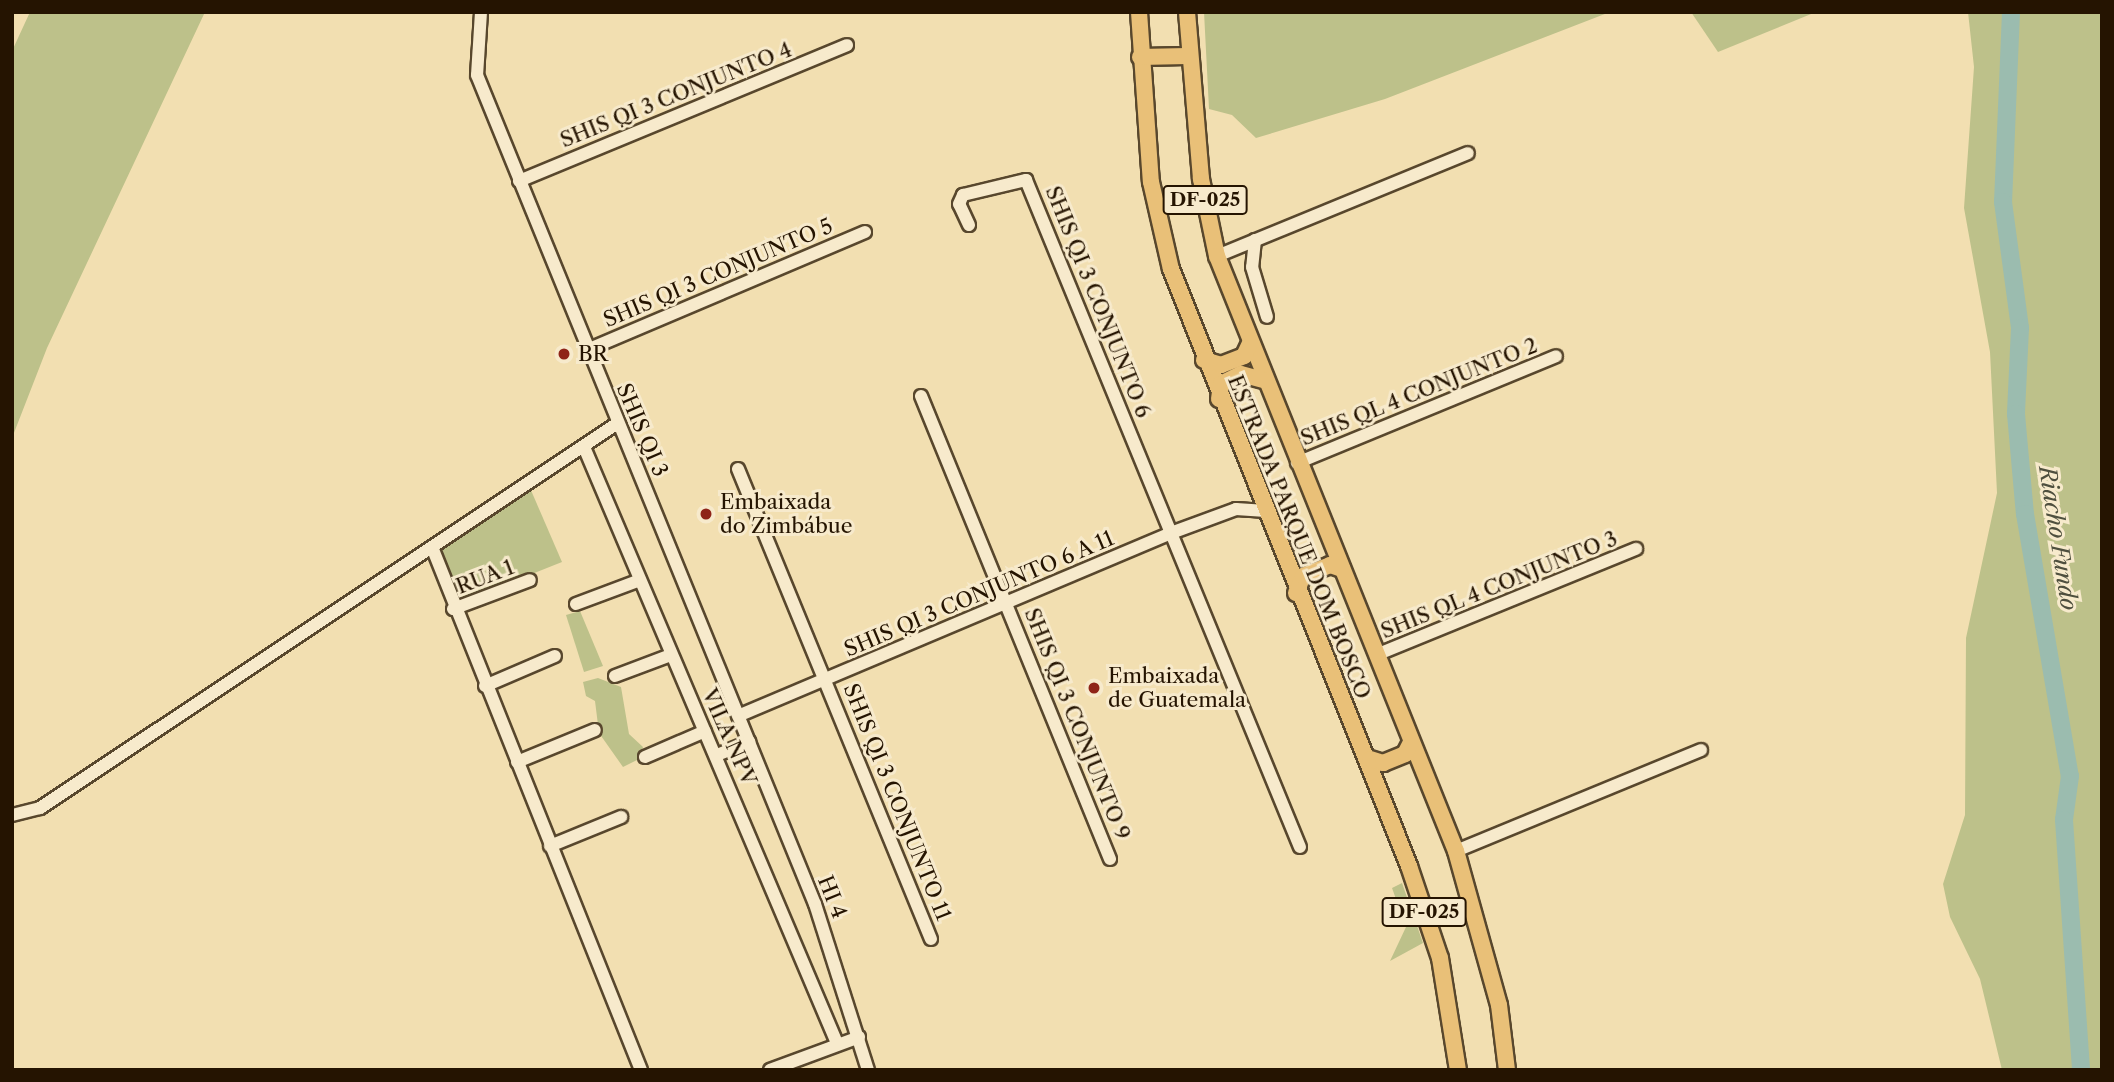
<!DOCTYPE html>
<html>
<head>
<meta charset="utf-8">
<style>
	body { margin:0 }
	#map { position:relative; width:2114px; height:1082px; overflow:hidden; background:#f2dfb1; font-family:"Libre Caslon Text",serif }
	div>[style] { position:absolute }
	.green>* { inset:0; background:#bdc18a }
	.river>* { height:18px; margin:-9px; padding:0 9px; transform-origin:9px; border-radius:9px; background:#9bbcaf }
	.roads { filter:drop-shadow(2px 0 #58472d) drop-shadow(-2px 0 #58472d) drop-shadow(0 2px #58472d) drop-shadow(0 -2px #58472d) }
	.minor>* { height:12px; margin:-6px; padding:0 6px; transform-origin:6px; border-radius:6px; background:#f7eacc }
	.major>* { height:16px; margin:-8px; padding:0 8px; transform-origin:8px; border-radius:8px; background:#e9c078 }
	.dots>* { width:19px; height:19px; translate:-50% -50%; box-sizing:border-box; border:4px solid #f7eacc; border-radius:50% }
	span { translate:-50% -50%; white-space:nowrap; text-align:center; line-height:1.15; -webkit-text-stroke:6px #f7eacc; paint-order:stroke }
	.shield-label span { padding:2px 5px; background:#f7eacc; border:2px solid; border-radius:5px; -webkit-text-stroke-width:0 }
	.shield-label { font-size:19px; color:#251401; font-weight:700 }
	.street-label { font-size:21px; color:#251401 }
	.poi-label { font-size:21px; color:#251401 }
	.left { translate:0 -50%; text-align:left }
	.water-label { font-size:23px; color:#4e4f3e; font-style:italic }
	.frame { position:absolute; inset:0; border:14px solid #251401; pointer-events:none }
</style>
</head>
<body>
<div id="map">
	<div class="green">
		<div style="clip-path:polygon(30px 12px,205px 12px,47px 348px,12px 438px,12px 51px)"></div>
		<div style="clip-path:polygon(1204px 12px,1610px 12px,1385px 99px,1256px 138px,1232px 115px,1209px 109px)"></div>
		<div style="clip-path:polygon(1691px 12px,1816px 12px,1718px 52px)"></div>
		<div style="clip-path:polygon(1968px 12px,2102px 12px,2102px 1070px,2002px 1070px,1980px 979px,1950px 917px,1943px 884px,1965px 815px,1966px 638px,1997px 493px,1990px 352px,1964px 208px,1974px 67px)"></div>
		<div style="clip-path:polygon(530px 488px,562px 562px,456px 604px,438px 548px)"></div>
		<div style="clip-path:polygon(580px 611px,603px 666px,584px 672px,566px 615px)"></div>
		<div style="clip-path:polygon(598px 678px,621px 687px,629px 734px,643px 747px,639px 759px,623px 767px,599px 733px,595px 701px,586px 696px,583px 682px)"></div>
		<div style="clip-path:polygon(1402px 883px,1423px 943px,1390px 961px,1406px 927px,1392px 888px)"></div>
	</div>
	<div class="river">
		<div style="left:2011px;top:12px;width:190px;rotate:92.4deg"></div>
		<div style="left:2003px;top:202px;width:127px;rotate:82.3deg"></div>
		<div style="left:2020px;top:328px;width:86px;rotate:92.7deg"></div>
		<div style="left:2016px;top:414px;width:100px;rotate:84.9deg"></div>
		<div style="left:2025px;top:514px;width:266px;rotate:80.3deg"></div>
		<div style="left:2070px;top:776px;width:44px;rotate:97.8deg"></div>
		<div style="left:2064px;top:820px;width:251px;rotate:86.1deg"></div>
	</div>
	<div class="roads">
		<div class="minor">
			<div style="left:481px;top:12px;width:63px;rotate:93.6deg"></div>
			<div style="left:477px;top:75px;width:895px;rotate:67.82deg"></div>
			<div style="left:815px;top:904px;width:174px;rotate:72.3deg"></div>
			<div style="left:519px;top:181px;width:355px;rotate:-22.5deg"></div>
			<div style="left:969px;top:225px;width:23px;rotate:-115deg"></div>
			<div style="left:959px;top:204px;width:10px;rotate:-66deg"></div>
			<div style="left:963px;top:195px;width:65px;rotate:-13.4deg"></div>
			<div style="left:1026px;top:180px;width:721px;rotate:67.67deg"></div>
			<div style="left:1255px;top:240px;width:27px;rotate:96deg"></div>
			<div style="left:1252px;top:267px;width:52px;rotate:73.3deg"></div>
			<div style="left:1217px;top:256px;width:271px;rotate:-22.3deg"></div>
			<div style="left:587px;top:350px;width:302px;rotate:-23deg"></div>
			<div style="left:921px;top:396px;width:500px;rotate:67.79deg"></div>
			<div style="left:584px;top:447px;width:647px;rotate:67deg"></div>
			<div style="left:1297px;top:463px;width:280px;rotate:-22.4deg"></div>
			<div style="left:738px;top:469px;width:508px;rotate:67.68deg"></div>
			<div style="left:432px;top:547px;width:563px;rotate:68.22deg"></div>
			<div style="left:576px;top:604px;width:66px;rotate:-20.4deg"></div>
			<div style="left:453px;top:609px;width:82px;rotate:-20.6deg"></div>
			<div style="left:1376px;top:655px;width:281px;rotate:-22.2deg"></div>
			<div style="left:615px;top:676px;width:60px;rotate:-20.6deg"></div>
			<div style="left:485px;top:686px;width:76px;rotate:-23.2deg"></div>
			<div style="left:738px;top:716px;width:470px;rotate:-22.9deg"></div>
			<div style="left:1171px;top:533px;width:69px;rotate:-20.3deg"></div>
			<div style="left:1236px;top:509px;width:30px;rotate:4deg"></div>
			<div style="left:717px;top:755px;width:35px;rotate:-22deg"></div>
			<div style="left:645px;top:757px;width:65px;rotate:-23.4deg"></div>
			<div style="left:517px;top:762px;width:84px;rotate:-22.3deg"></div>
			<div style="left:12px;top:815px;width:29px;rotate:-14deg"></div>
			<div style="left:40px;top:808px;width:694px;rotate:-33.67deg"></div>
			<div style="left:550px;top:846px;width:77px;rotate:-22.2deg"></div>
			<div style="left:1456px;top:851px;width:265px;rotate:-22.4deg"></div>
			<div style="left:770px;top:1070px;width:95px;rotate:-20.3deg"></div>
		</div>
		<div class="major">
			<div style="left:1139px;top:12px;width:170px;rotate:86deg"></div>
			<div style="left:1151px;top:182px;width:89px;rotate:77.1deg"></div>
			<div style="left:1171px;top:269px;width:643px;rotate:68.26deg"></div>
			<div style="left:1409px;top:866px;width:97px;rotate:71.4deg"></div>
			<div style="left:1440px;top:958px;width:113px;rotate:80.9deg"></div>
			<div style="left:1187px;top:12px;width:168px;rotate:85.2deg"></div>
			<div style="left:1201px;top:179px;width:79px;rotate:78.3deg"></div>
			<div style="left:1217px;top:256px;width:641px;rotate:68.12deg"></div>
			<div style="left:1456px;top:851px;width:160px;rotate:74.4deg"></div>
			<div style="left:1499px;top:1005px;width:65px;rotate:83deg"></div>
			<div style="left:1140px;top:57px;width:47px;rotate:-1.2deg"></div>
			<div style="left:1204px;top:360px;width:18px;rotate:16deg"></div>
			<div style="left:1221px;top:365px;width:25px;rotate:-21deg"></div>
			<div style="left:1244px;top:356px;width:14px;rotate:-65deg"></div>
			<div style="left:1219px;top:399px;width:15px;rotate:-82deg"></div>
			<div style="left:1221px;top:384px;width:22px;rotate:-27deg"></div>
			<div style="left:1241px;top:374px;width:23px;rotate:15deg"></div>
			<div style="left:1296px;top:593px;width:18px;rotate:-68deg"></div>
			<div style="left:1303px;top:576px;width:29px;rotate:-22deg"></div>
			<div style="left:1330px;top:565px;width:13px;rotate:18deg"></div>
			<div style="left:1370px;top:759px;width:14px;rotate:17deg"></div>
			<div style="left:1383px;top:763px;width:24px;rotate:-22deg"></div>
			<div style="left:1405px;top:754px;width:13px;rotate:-63deg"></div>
		</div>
	</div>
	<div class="dots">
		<div style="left:564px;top:354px;background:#8f2418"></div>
		<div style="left:706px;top:514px;background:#8f2418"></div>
		<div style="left:1094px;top:688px;background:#8f2418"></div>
	</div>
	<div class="shield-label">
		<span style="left:1205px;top:200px">DF-025</span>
		<span style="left:1424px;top:912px">DF-025</span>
	</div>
	<div class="street-label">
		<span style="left:676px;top:95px;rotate:-22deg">SHIS QI 3 CONJUNTO 4</span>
		<span style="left:718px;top:273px;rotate:-23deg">SHIS QI 3 CONJUNTO 5</span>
		<span style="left:1098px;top:302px;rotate:68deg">SHIS QI 3 CONJUNTO 6</span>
		<span style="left:1419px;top:392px;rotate:-22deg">SHIS QL 4 CONJUNTO 2</span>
		<span style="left:642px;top:430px;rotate:67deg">SHIS QI 3</span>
		<span style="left:1299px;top:537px;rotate:68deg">ESTRADA PARQUE DOM BOSCO</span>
		<span style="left:485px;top:577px;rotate:-21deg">RUA 1</span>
		<span style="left:1499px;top:585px;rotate:-22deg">SHIS QL 4 CONJUNTO 3</span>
		<span style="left:979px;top:594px;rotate:-23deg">SHIS QI 3 CONJUNTO 6 A 11</span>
		<span style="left:1077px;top:724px;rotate:68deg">SHIS QI 3 CONJUNTO 9</span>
		<span style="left:729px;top:737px;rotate:66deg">VILA NPV</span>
		<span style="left:897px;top:802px;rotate:68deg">SHIS QI 3 CONJUNTO 11</span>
		<span style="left:832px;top:897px;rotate:68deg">HI 4</span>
	</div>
	<div class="poi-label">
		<span class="left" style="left:578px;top:354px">BR</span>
		<span class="left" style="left:720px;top:514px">Embaixada<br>do Zimbábue</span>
		<span class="left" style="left:1108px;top:688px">Embaixada<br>de Guatemala</span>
	</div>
	<div class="water-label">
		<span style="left:2058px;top:538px;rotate:81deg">Riacho Fundo</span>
	</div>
	<div class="frame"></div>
</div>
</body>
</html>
